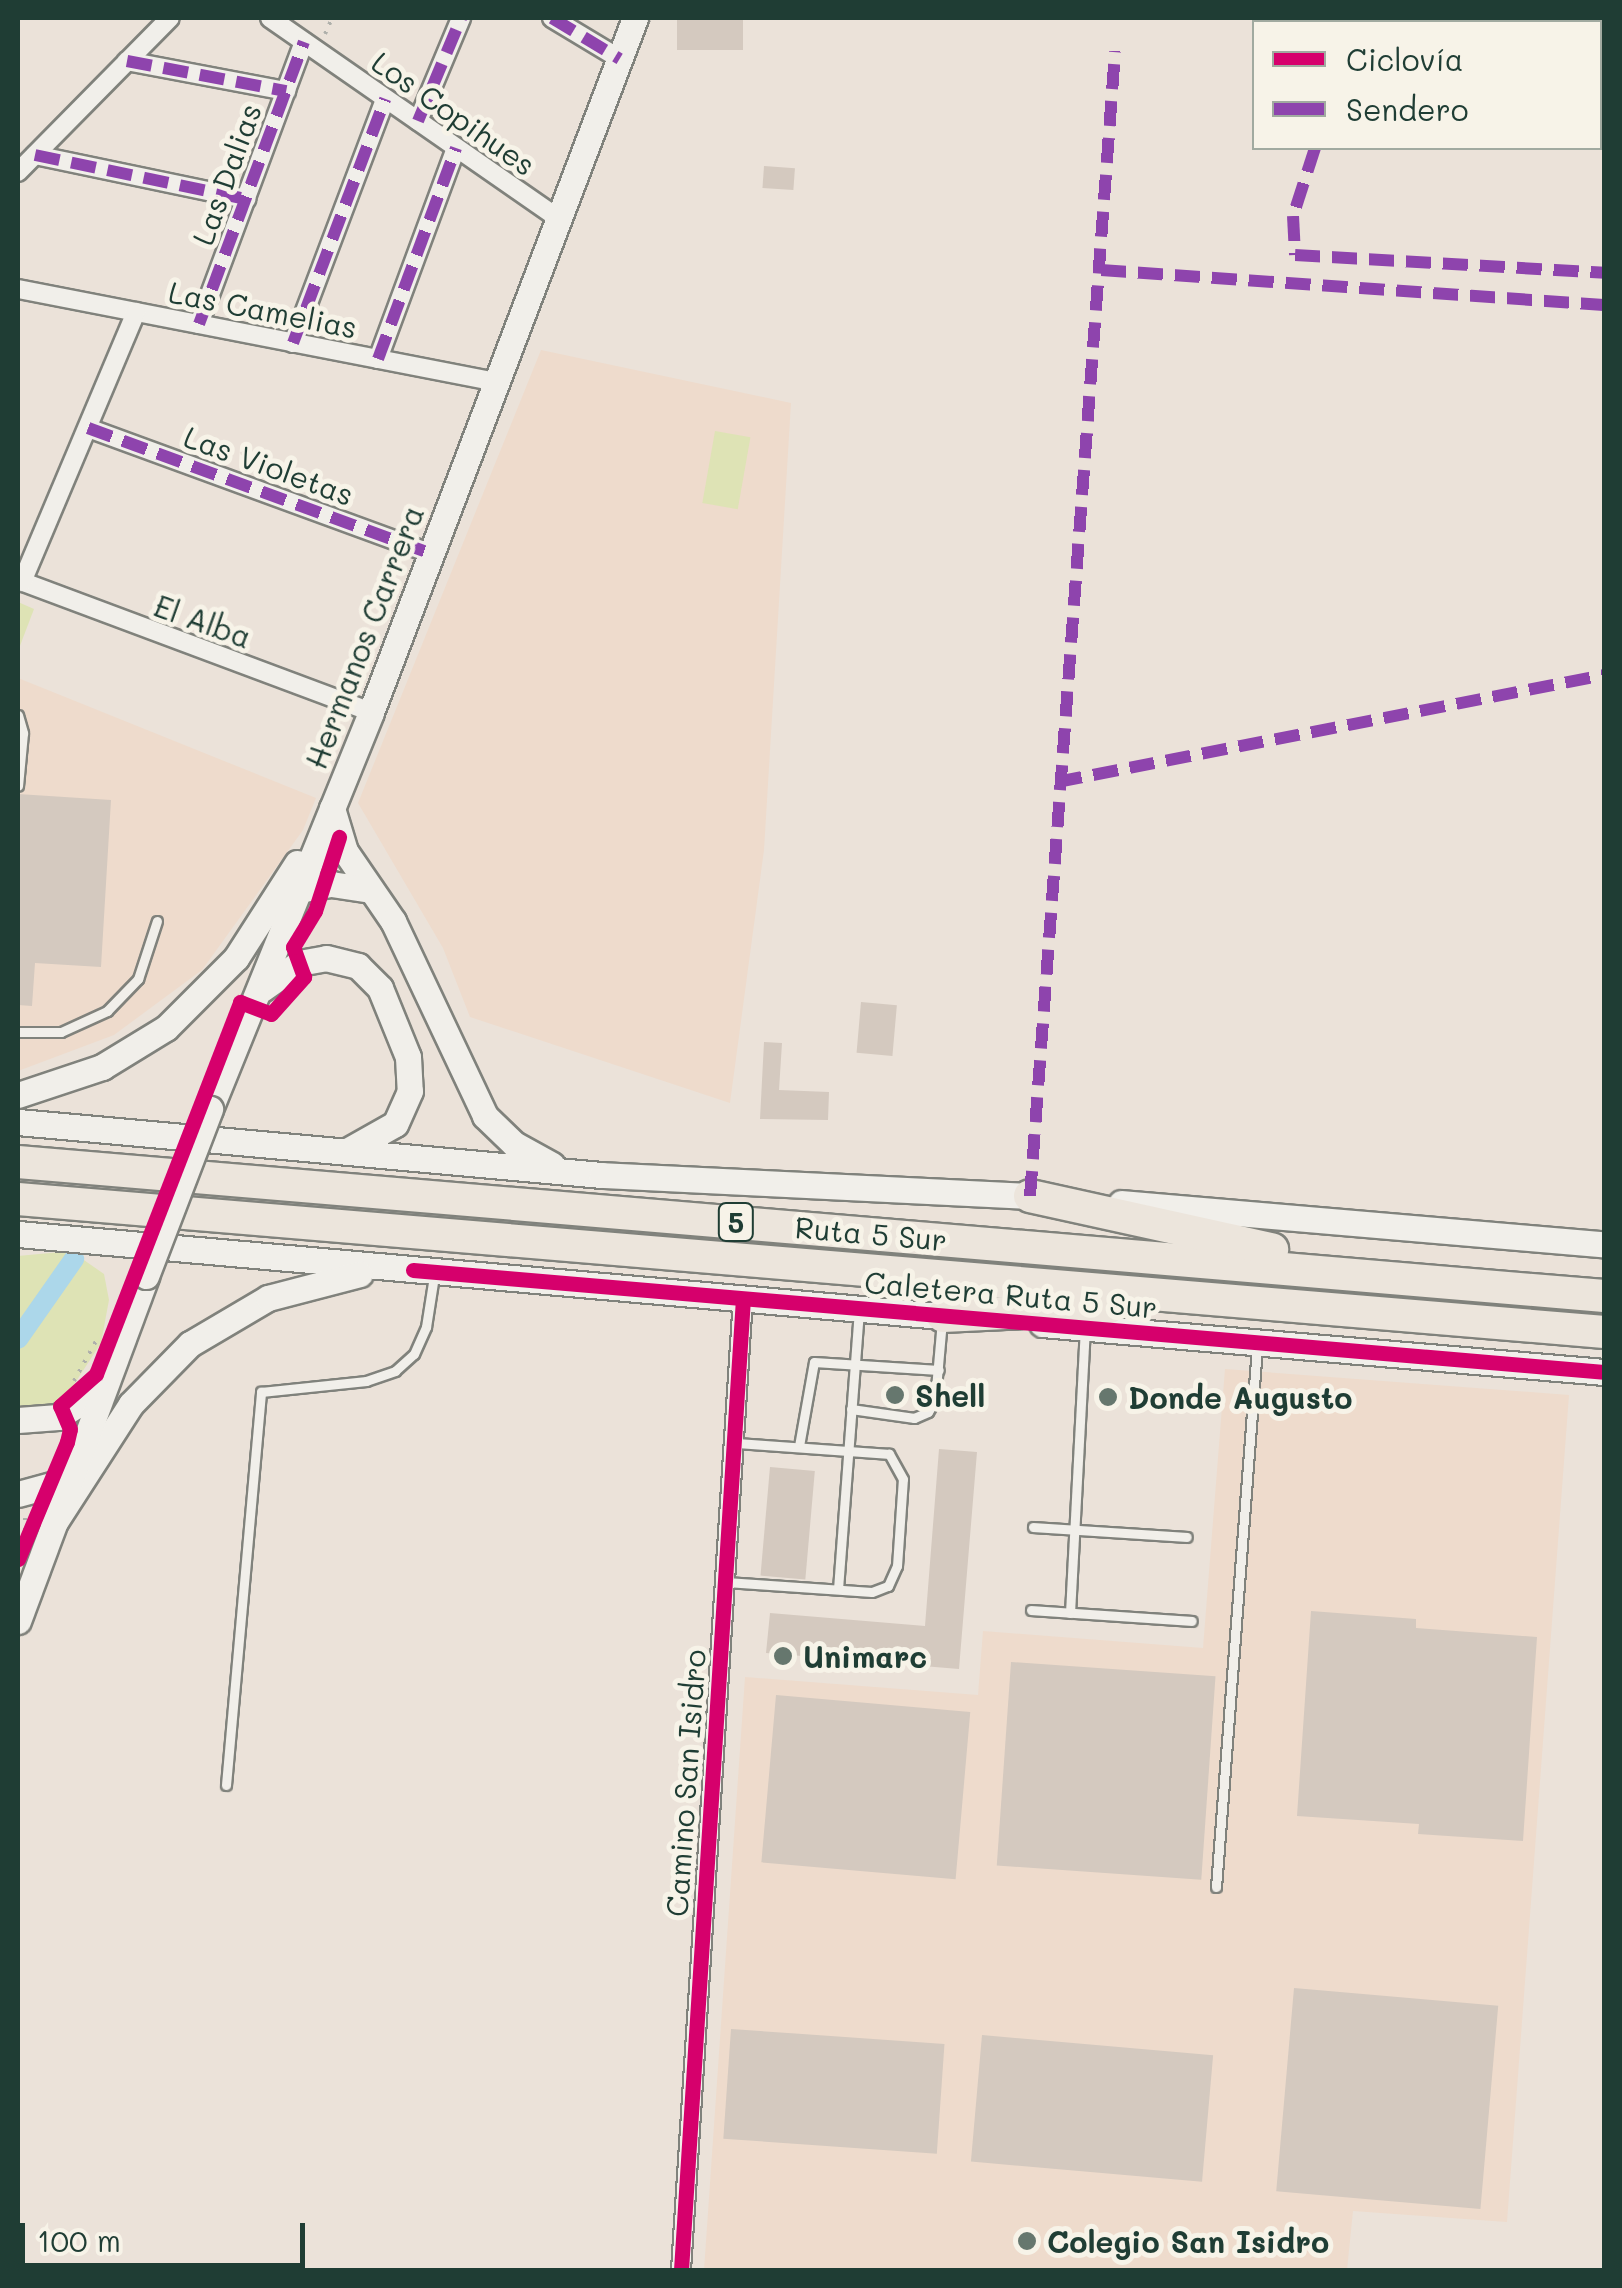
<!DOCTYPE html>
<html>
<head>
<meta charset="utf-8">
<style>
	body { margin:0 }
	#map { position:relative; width:1622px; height:2288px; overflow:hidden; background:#ebe2d9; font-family:Mali,sans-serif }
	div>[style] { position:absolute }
	.built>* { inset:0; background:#eedbcc }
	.green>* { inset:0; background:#dee3b5; transform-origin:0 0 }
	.canal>* { height:20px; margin:-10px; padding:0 10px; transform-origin:10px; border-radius:10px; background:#acd7ea }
	.building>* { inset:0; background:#d4c9bf; transform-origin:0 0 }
	.path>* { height:4px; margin-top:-2px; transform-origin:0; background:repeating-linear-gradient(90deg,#afb0ab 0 2.5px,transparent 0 10.5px) }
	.roads { filter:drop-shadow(2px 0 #80827c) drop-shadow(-2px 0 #80827c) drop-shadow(0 2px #80827c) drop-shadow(0 -2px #80827c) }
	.service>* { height:9px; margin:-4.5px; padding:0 4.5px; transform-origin:4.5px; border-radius:4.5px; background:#f1efea }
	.minor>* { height:18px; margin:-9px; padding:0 9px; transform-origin:9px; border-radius:9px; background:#f1efea }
	.secondary>* { height:25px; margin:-12.5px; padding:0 12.5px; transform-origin:12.5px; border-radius:12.5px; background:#f1efea }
	.motorway>* { height:32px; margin:-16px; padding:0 16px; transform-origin:16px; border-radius:16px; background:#ece5dc }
	.bridges { filter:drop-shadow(2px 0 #80827c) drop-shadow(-2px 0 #80827c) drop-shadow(0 2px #80827c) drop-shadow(0 -2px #80827c) }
	.secondary-bridge>* { height:25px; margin:-12.5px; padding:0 12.5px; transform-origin:12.5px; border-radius:12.5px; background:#f1efea }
	.quiet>* { height:12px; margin-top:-6px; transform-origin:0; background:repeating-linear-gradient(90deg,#8e44ad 0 25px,transparent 0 37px) }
	.cycleway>* { height:15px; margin:-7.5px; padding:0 7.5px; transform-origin:7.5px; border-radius:7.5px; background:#d6006c }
	.dots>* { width:28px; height:28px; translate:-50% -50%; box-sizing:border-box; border:5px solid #f7f3e8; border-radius:50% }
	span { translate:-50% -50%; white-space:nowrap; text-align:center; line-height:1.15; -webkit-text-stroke:10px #f7f3e8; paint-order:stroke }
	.shield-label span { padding:2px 8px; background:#f7f3e8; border:2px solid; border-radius:8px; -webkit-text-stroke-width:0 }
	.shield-label { font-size:28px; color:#1f3d34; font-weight:700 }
	.street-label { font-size:30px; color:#1f3d34 }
	.poi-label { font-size:30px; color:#1f3d34; font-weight:700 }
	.left { translate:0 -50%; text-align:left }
	.frame { position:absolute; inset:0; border:20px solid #1f3d34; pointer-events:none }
	.legend { position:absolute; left:1252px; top:20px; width:350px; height:130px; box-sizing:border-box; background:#f7f3e8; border:2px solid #a1aaa0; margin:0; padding:12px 18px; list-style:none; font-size:30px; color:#1f3d34 }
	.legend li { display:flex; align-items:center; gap:20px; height:50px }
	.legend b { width:50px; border:2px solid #a1aaa0 }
	.scale { position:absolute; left:20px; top:2223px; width:285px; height:45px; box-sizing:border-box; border:5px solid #1f3d34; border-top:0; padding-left:12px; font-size:30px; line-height:35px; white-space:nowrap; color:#1f3d34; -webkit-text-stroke:8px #f7f3e8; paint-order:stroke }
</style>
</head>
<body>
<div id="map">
	<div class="built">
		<div style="clip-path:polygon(541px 350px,791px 403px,764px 850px,730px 1103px,470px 1017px,443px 948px,358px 803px)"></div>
		<div style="clip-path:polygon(18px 678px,316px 798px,303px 830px,202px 970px,114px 1035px,18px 1071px)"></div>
		<div style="clip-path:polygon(1225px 1369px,1569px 1395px,1507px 2222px,1353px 2211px,1347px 2270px,704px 2270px,745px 1677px,978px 1695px,983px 1631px,1203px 1648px)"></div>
	</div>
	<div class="green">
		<div style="left:715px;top:431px;width:36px;height:73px;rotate:10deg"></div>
		<div style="clip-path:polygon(18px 602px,34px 609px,18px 651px)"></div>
		<div style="clip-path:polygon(71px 1251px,104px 1274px,109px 1300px,101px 1343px,60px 1406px,18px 1417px,18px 1256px)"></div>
	</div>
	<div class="canal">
		<div style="left:18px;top:1339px;width:98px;rotate:-55deg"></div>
	</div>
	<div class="building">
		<div style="left:677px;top:18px;width:66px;height:32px"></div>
		<div style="left:764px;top:166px;width:31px;height:22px;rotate:4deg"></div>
		<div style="clip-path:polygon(18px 794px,111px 800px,101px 967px,35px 963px,32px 1006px,18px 1005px)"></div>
		<div style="left:861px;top:1002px;width:36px;height:51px;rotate:5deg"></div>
		<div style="clip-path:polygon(764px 1042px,782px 1043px,779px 1090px,829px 1092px,828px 1120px,760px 1119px)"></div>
		<div style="clip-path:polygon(939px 1449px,977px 1452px,959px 1669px,766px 1653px,770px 1613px,925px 1626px)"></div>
		<div style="left:770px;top:1467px;width:45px;height:109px;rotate:5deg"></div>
		<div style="clip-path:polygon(1311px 1611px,1416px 1619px,1416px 1628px,1537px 1637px,1523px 1841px,1418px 1834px,1419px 1824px,1297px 1816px)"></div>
		<div style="left:1011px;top:1662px;width:205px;height:204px;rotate:4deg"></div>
		<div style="left:776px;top:1695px;width:195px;height:168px;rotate:5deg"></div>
		<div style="left:1294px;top:1988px;width:205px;height:204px;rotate:5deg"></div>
		<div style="left:731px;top:2029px;width:214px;height:110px;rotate:4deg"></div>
		<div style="left:982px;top:2035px;width:232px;height:127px;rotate:5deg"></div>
	</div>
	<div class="path">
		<div style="left:325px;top:34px;width:17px;rotate:-66deg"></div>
		<div style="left:74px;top:1381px;width:46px;rotate:-61.2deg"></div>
		<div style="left:18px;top:1544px;width:8px;rotate:-23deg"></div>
		<div style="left:25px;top:1541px;width:26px;rotate:-90deg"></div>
	</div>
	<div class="roads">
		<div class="service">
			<div style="left:18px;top:715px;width:19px;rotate:74deg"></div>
			<div style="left:23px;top:733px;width:53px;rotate:95.4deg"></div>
			<div style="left:18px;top:1032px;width:43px"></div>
			<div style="left:61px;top:1032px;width:51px;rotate:-24.5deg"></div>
			<div style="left:107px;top:1011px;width:45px;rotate:-45.9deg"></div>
			<div style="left:138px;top:979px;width:61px;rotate:-71.9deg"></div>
			<div style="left:851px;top:1409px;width:64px;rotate:8.1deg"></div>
			<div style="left:914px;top:1418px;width:15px;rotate:-23deg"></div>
			<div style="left:928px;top:1412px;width:14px;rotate:-60deg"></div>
			<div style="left:935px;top:1400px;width:80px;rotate:-85deg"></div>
			<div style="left:799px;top:1446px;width:85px;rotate:-79.9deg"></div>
			<div style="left:814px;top:1362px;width:125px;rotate:3.7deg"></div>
			<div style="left:1033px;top:1527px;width:154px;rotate:3.7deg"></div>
			<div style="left:726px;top:1582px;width:146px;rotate:3.9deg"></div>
			<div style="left:872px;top:1592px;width:17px;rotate:-21deg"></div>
			<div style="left:888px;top:1586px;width:22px;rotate:-66deg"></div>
			<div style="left:897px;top:1566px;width:87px;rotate:-86.1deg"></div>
			<div style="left:903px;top:1479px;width:29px;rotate:-119deg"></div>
			<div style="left:889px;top:1454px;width:155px;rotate:-175.9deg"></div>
			<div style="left:838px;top:1589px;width:279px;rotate:-85.7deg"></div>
			<div style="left:1031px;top:1610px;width:161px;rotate:3.9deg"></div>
			<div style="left:1070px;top:1613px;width:283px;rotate:-87deg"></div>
			<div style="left:226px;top:1785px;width:395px;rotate:-84.9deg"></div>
			<div style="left:261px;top:1392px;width:106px;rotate:-6deg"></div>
			<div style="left:366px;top:1381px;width:31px;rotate:-19deg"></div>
			<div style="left:395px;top:1371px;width:25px;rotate:-42deg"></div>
			<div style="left:414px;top:1354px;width:30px;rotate:-66deg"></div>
			<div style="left:426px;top:1327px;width:52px;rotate:-81.1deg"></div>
			<div style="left:1216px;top:1887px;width:542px;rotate:-85.66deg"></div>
		</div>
		<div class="minor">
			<div style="left:270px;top:18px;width:352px;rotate:34.8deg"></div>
			<div style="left:552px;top:18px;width:79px;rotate:31.1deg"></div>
			<div style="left:127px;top:61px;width:162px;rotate:10.7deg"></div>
			<div style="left:418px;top:121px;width:112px;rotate:-67.3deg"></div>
			<div style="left:35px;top:155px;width:216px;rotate:11.8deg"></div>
			<div style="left:18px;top:172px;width:216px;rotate:-45.4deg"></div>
			<div style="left:18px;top:289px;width:489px;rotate:11deg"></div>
			<div style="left:199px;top:324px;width:301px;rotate:-69.6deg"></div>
			<div style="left:293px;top:343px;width:261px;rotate:-69.3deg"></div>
			<div style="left:378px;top:359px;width:225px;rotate:-69.7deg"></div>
			<div style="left:88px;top:428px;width:366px;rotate:20.1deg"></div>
			<div style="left:18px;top:580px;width:377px;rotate:20.5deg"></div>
			<div style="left:22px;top:582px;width:293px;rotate:-67.1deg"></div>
			<div style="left:681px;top:2270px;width:973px;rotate:-86.35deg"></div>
		</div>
		<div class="secondary">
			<div style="left:332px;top:808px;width:45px;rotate:73.2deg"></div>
			<div style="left:345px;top:851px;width:85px;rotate:55.6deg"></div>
			<div style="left:393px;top:921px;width:216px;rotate:64.7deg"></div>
			<div style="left:485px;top:1116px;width:40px;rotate:44deg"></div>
			<div style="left:514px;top:1144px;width:43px;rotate:28.9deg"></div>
			<div style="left:299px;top:890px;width:33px;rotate:-11deg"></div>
			<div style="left:331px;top:884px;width:40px;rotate:8.5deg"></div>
			<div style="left:262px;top:989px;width:45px;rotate:-35.1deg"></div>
			<div style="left:299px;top:963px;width:27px;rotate:-10deg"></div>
			<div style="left:326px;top:958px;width:33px;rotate:14deg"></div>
			<div style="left:358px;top:966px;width:31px;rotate:45deg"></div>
			<div style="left:380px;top:988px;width:74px;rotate:67.9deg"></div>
			<div style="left:408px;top:1057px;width:34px;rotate:87deg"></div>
			<div style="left:410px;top:1091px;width:36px;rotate:114deg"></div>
			<div style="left:395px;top:1124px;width:55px;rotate:150.6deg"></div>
			<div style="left:18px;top:1095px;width:89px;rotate:-18.4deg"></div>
			<div style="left:102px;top:1067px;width:75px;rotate:-31.4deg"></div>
			<div style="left:166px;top:1028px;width:99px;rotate:-45deg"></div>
			<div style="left:236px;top:958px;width:113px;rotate:-57.3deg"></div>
			<div style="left:210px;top:1109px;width:428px;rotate:-67.9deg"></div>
			<div style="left:371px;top:712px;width:743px;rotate:-69.17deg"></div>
			<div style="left:18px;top:1122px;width:585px;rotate:5.19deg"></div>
			<div style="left:601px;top:1175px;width:447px;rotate:2.8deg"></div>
			<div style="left:1121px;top:1203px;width:485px;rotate:4.9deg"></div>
			<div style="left:18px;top:1234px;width:948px;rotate:5.08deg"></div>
			<div style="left:1042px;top:1324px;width:564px;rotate:4.88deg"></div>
			<div style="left:18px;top:1420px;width:40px;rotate:-4.3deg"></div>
			<div style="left:58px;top:1417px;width:52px;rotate:-32.5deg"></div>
			<div style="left:18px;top:1494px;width:54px;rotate:-15.1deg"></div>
			<div style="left:53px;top:1525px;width:144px;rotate:-57.2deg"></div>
			<div style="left:131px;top:1404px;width:84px;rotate:-45.5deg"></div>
			<div style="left:190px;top:1344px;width:91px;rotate:-30.5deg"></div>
			<div style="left:268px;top:1298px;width:95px;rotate:-14.6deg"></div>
			<div style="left:18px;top:1621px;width:368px;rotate:-69.6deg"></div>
		</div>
		<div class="motorway">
			<div style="left:18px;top:1162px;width:1592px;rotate:4.83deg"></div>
			<div style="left:1030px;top:1196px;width:248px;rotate:12.4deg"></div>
			<div style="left:18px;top:1199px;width:1592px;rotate:4.79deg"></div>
			<div style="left:943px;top:1316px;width:165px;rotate:-2.8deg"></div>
		</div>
	</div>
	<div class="bridges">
		<div class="secondary-bridge">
			<div style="left:146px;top:1276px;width:179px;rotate:-69deg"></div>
		</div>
	</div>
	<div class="quiet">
		<div style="left:552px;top:18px;width:79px;rotate:31.1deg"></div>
		<div style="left:1343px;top:22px;width:4px;rotate:-90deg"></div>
		<div style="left:127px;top:61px;width:162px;rotate:10.7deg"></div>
		<div style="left:418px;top:121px;width:112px;rotate:-67.3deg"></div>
		<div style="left:1315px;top:148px;width:71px;rotate:107.9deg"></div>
		<div style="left:1293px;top:216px;width:39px;rotate:87deg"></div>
		<div style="left:1295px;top:255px;width:310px;rotate:3.3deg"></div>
		<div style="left:35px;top:155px;width:216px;rotate:11.8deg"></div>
		<div style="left:1101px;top:270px;width:504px;rotate:3.98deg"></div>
		<div style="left:199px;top:324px;width:301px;rotate:-69.6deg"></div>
		<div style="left:293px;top:343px;width:261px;rotate:-69.3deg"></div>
		<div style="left:378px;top:359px;width:225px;rotate:-69.7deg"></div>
		<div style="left:88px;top:428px;width:366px;rotate:20.1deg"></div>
		<div style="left:1057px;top:782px;width:557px;rotate:-11.07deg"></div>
		<div style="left:1030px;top:1196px;width:1148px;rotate:-85.75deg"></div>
	</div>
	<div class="cycleway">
		<div style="left:413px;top:1270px;width:1195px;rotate:4.89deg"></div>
		<div style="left:18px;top:1559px;width:127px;rotate:-67.3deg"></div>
		<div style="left:67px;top:1442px;width:13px;rotate:-77deg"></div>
		<div style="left:70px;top:1429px;width:25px;rotate:-113deg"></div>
		<div style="left:60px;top:1406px;width:48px;rotate:-41.6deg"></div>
		<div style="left:96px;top:1374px;width:399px;rotate:-68.8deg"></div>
		<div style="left:240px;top:1002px;width:33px;rotate:21deg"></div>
		<div style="left:271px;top:1014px;width:50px;rotate:-48.3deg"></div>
		<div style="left:304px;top:977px;width:32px;rotate:-110deg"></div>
		<div style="left:293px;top:947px;width:42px;rotate:-58.6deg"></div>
		<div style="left:315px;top:911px;width:78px;rotate:-72deg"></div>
		<div style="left:681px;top:2270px;width:973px;rotate:-86.35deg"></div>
	</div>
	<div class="dots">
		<div style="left:895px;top:1395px;background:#66776e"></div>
		<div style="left:1108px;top:1397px;background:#66776e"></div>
		<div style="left:783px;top:1656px;background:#66776e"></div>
		<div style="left:1027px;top:2241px;background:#66776e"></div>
	</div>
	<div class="shield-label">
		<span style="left:736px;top:1222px">5</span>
	</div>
	<div class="street-label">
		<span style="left:454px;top:113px;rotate:35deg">Los Copihues</span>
		<span style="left:226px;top:174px;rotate:-70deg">Las Dalias</span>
		<span style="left:263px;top:309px;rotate:11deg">Las Camelias</span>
		<span style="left:269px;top:465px;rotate:20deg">Las Violetas</span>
		<span style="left:203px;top:621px;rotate:20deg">El Alba</span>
		<span style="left:364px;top:637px;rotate:-69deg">Hermanos Carrera</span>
		<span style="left:871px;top:1233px;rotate:5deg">Ruta 5 Sur</span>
		<span style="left:1011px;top:1294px;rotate:5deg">Caletera Ruta 5 Sur</span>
		<span style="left:685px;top:1783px;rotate:-86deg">Camino San Isidro</span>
	</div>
	<div class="poi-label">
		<span class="left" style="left:915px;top:1395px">Shell</span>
		<span class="left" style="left:1128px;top:1397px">Donde Augusto</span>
		<span class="left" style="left:803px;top:1656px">Unimarc</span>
		<span class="left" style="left:1047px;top:2241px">Colegio San Isidro</span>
	</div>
	<div class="frame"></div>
	<ul class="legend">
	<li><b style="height:12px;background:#d6006c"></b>Ciclovía</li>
	<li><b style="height:12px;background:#8e44ad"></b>Sendero</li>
	</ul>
	<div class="scale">100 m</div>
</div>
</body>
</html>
